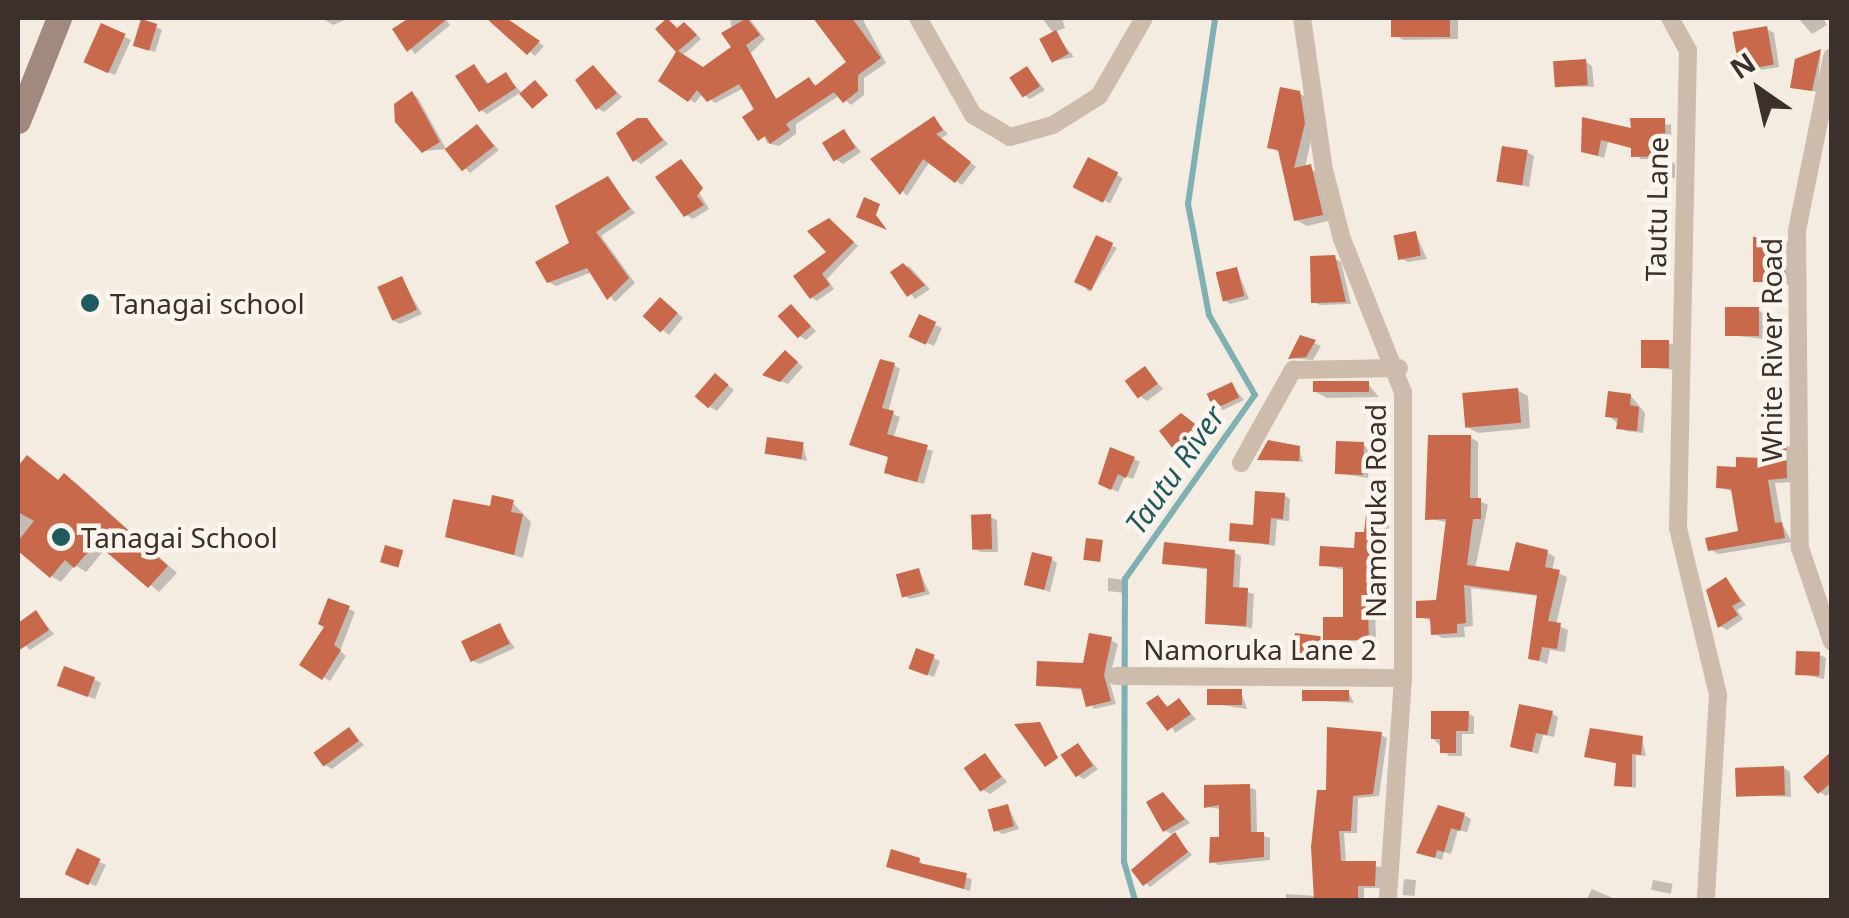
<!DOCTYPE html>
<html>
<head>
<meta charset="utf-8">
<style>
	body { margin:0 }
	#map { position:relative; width:1849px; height:918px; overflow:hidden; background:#f4ebe1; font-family:"Noto Sans",sans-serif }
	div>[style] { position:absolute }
	.shadow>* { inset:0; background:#0003; transform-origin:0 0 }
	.stream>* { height:6px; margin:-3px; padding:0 3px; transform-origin:3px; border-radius:3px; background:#7fb0b2 }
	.building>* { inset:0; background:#c8694b; transform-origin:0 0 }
	.street>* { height:18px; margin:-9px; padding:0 9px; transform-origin:9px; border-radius:9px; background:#cdbbac }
	.secondary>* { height:25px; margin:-12.5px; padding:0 12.5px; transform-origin:12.5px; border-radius:12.5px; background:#a18a7d }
	.dots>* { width:28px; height:28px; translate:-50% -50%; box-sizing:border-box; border:5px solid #fbf5ee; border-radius:50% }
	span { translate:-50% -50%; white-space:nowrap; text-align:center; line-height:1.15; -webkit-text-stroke:9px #fbf5ee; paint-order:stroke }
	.street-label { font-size:28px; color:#3b302b }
	.poi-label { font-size:28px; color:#3b302b }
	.left { translate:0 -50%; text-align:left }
	.water-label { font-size:30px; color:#1f5a5e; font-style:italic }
	.frame { position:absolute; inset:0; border:20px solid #3b302b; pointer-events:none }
	.north { position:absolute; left:1709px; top:40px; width:100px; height:100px; -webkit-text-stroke:8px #fbf5ee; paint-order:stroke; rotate:326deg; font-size:28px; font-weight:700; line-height:40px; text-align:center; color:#3b302b }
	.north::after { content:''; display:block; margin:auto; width:35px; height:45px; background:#3b302b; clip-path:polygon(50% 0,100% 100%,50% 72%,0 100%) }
</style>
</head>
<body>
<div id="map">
	<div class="shadow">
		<div style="clip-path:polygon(322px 18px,349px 18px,333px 25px)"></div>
		<div style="clip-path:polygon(409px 18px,445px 18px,450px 25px,415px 54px,395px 29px)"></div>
		<div style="clip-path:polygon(490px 18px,502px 18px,544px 46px,535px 56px)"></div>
		<div style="clip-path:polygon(730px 18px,749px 18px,765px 39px,729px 75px,737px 85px,755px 72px,778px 100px,809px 80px,818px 87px,849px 62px,820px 23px,828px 18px,862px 18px,886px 63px,864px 78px,864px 95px,851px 105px,840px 95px,796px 124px,796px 134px,779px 146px,767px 143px,744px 88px,715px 103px,703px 93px,695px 103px,661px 80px,679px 51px,668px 39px,685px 25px,691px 28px,701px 39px,682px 56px,704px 70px,734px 47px)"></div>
		<div style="clip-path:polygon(1042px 18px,1062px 18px,1065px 28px,1054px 32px,1074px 57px,1054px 61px,1054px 34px)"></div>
		<div style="clip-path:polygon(1393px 18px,1458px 18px,1458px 39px,1403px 40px,1394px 35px)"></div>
		<div style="clip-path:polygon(1798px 18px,1823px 18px,1827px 25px,1812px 34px)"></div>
		<div style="clip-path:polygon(156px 27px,162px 30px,155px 52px,142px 48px)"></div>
		<div style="clip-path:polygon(1767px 29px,1774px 33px,1779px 67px,1748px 72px,1742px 68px)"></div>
		<div style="clip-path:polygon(125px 37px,131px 40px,115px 75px,92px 65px)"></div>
		<div style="clip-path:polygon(1821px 52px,1817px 92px,1793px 87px,1797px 61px)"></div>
		<div style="clip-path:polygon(1586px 62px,1592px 66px,1594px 87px,1558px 86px)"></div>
		<div style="clip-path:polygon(474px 67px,490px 85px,506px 75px,521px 92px,487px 114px,481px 110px)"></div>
		<div style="clip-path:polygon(594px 68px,622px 97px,604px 112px,597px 108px)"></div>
		<div style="clip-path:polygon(1028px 69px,1045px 90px,1030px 99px,1024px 95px)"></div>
		<div style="clip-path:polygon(1299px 93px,1310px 100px,1313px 130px,1305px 168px,1321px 173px,1332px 220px,1307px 226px,1296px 220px,1281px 153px,1269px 147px)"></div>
		<div style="clip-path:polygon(412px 94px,418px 98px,446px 149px,424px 151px)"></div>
		<div style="clip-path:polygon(934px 119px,948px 134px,940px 139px,976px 167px,962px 185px,930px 161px,907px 196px,874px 159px)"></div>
		<div style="clip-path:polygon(646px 120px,668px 144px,641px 164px,635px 160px)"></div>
		<div style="clip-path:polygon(1584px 120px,1633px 131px,1671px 124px,1672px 158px,1665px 158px,1675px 164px,1675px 178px,1659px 178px,1658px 159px,1640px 159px,1634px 148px,1608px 142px,1604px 158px,1583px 151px)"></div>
		<div style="clip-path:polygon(477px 127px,499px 150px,470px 173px,447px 150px)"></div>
		<div style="clip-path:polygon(844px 131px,861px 152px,843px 164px,837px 160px)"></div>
		<div style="clip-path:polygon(1527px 152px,1534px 156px,1529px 187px,1499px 180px)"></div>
		<div style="left:1089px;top:161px;width:38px;height:28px;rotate:27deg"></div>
		<div style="clip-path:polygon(681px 162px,709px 209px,693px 219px,686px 215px)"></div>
		<div style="clip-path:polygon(608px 179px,635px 213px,601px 236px,635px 283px,615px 302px,592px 272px,556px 286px,549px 282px)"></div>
		<div style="clip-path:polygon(835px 225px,858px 246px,827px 279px,834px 289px,817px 301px,811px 297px)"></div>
		<div style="clip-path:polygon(1416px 234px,1427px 259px,1408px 262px,1402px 259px)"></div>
		<div style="clip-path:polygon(1097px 238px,1117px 248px,1090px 292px,1086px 289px)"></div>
		<div style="clip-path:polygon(1784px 240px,1790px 243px,1790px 285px,1755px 281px)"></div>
		<div style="clip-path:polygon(1334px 258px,1341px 262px,1351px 304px,1320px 305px,1314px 302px)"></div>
		<div style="clip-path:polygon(909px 266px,930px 289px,915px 299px,894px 273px)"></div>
		<div style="clip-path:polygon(1237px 269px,1249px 299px,1230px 304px,1224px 300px)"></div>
		<div style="clip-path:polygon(402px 279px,422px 314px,400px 324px,393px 320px)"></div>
		<div style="clip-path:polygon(667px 304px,683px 318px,669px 335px,646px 317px)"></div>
		<div style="clip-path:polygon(792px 308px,816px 331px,806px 340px,800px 336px)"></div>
		<div style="clip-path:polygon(1758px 310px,1765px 314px,1765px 339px,1728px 335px)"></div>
		<div style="clip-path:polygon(920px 318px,942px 328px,934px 346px,918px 339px)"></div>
		<div style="clip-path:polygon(1301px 338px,1321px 346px,1313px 360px,1292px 358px)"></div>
		<div style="clip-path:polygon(1669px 343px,1675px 346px,1675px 370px,1644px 367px)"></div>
		<div style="clip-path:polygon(792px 357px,803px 367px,788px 384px,772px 378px)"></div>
		<div style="clip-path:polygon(894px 365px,900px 369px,888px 412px,900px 417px,893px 439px,933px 451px,924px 484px,893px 476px,887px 472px,891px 457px,858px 448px)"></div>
		<div style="clip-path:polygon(1145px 369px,1163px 389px,1147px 401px,1141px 397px)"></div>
		<div style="clip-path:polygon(722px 380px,734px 390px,717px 411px,710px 407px)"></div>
		<div style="clip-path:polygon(1368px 384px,1379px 397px,1327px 398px,1316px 392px)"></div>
		<div style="clip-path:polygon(1231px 385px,1244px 400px,1223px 410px,1216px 406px)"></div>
		<div style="clip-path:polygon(1517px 390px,1528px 396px,1530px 428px,1478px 433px,1467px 427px)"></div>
		<div style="clip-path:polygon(1631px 396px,1645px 413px,1643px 433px,1626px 431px,1608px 415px)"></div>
		<div style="clip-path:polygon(1188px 420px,1204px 432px,1182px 451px,1175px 447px)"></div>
		<div style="clip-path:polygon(1470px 437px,1478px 442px,1478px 500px,1488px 505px,1475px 569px,1511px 574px,1547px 552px,1555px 557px,1552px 571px,1567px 577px,1556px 625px,1568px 630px,1565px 652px,1550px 650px,1547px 664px,1531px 658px,1539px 596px,1471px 588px,1473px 626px,1464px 627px,1465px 637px,1442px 638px,1434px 633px,1433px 621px,1418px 617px,1439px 602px,1449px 523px,1428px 518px)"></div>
		<div style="clip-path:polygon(803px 444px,807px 461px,765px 453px)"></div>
		<div style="clip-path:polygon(1363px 445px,1370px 449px,1368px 478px,1336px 473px)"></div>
		<div style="clip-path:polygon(1786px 445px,1794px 449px,1794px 482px,1775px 483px,1782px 524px,1792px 542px,1718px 554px,1710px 549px,1741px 533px,1734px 492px,1719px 487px)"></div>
		<div style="clip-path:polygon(1299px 449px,1303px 462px,1260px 459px)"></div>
		<div style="clip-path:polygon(28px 458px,60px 482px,65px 476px,75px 482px,177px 573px,159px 592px,106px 548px,86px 572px,75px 565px,61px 582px,51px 576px,18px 548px,18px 470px)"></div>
		<div style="clip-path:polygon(1134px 459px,1140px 462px,1133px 479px,1125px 476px,1118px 492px,1101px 483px)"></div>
		<div style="clip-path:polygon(1284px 495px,1290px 499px,1289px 521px,1277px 520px,1275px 546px,1231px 540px,1255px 528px)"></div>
		<div style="clip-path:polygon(513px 503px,531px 522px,523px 558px,448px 536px)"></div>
		<div style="clip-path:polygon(990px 517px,997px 520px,998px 552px,981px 552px,975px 549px)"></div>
		<div style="clip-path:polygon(1381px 521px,1389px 525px,1387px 563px,1374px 563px,1376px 643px,1327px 639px,1324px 659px,1295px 653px,1325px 642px,1326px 619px,1345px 620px,1346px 570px,1322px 565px,1357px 550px)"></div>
		<div style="clip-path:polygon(1234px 552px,1241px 556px,1239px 590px,1254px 594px,1252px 628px,1207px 623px,1210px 570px,1164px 563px)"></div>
		<div style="clip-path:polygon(1051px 559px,1057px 563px,1050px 592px,1027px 584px)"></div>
		<div style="clip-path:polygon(919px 570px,930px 594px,910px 599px,904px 595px)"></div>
		<div style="clip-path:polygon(1108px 578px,1125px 580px,1125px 593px,1108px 591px)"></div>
		<div style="clip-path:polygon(1726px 580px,1746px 605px,1737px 610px,1743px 619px,1727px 630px,1720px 626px)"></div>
		<div style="clip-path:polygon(349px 609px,355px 612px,340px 651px,346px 656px,330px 681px,303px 665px)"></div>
		<div style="clip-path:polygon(36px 613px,54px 634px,30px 650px,18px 637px,18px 626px)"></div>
		<div style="clip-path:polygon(499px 626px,515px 648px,480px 664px,473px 661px)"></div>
		<div style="clip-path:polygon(1111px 640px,1118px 644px,1109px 680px,1116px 704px,1094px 709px,1084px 690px,1039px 685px,1085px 665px)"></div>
		<div style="clip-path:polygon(1820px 655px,1826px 658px,1824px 679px,1797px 673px)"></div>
		<div style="clip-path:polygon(934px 658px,940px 661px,934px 677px,918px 671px)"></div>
		<div style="clip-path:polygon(94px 679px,101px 683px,95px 699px,67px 688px)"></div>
		<div style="clip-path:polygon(1241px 692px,1247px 709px,1208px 703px)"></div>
		<div style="clip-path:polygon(1349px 693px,1354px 703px,1303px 700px)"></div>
		<div style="clip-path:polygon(1158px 698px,1170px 708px,1179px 701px,1196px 719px,1175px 733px)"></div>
		<div style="clip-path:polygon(1468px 713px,1474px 717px,1474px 734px,1462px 734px,1462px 756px,1449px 756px,1433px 738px)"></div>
		<div style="clip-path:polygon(1552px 713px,1558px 717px,1554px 737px,1543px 735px,1538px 754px,1512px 746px)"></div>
		<div style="clip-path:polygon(349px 730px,364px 745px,332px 769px,325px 765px)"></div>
		<div style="clip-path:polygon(1381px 735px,1387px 738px,1379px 796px,1358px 798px,1357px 833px,1344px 833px,1346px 863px,1381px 867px,1381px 888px,1364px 888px,1364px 900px,1286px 900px,1286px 894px,1316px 896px,1329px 793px)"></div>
		<div style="clip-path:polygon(1642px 738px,1646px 756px,1636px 755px,1636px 788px,1617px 784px,1619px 764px,1587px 756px)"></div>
		<div style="clip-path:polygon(1078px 746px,1098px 769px,1084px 779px,1077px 775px)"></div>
		<div style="clip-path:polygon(1832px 754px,1832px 791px,1826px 796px,1820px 792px)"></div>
		<div style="clip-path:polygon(985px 756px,1007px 782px,990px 794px,983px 790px)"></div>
		<div style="clip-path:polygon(1784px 768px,1790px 772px,1791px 797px,1737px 794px)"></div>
		<div style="clip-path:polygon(1249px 787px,1256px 790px,1257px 834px,1270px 838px,1270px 860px,1218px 865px,1212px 861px,1222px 839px,1221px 809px,1207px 807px)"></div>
		<div style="clip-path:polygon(1163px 795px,1190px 823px,1172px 833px,1192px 855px,1150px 887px,1134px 870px,1174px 836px,1165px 830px)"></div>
		<div style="clip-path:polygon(1008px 807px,1019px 829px,1002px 834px,996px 830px)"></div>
		<div style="clip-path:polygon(1464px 815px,1471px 819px,1467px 832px,1458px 830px,1451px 854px,1444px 852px,1442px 860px,1419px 852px,1424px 834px,1432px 836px)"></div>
		<div style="clip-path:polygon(78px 851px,106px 865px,96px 886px,74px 876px)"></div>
		<div style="clip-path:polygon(919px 860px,925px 867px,972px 879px,970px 891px,889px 866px)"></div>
		<div style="left:1404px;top:879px;width:12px;height:16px;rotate:5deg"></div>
		<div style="left:1653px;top:880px;width:20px;height:10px;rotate:11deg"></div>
		<div style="clip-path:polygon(1592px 889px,1617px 900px,1586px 900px)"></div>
	</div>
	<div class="stream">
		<div style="left:1135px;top:900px;width:40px;rotate:-106deg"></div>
		<div style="left:1124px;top:862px;width:283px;rotate:-89.8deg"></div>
		<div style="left:1125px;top:579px;width:225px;rotate:-54.8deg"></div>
		<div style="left:1255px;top:395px;width:92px;rotate:-119.9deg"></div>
		<div style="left:1209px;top:315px;width:113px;rotate:-100.7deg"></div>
		<div style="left:1188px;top:204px;width:188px;rotate:-81.7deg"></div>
	</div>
	<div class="building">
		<div style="clip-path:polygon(409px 18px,448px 18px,407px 52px,392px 29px)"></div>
		<div style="clip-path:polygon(486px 18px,506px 18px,540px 41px,527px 55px)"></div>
		<div style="clip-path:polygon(667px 18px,677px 28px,684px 22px,697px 35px,678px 51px,703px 67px,731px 47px,721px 33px,747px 18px,760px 35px,746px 45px,776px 99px,809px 77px,815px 86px,846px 62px,813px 18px,852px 18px,881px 58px,858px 75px,858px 91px,843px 103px,834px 92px,786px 124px,790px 130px,770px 144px,765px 136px,758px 141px,742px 117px,754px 109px,739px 84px,707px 102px,697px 90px,688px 102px,658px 81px,676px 52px,655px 29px)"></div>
		<div style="left:1391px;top:18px;width:59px;height:19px"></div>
		<div style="left:141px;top:19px;width:17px;height:28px;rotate:17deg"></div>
		<div style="left:101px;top:23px;width:27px;height:43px;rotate:24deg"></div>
		<div style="left:1767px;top:26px;width:39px;height:35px;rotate:80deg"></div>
		<div style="left:1056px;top:30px;width:27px;height:19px;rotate:62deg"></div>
		<div style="clip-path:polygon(1821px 49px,1812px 91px,1790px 88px,1795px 59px)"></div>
		<div style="left:1586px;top:59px;width:26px;height:33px;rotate:86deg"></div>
		<div style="clip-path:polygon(474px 64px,487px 84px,506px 72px,516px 88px,479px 112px,455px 76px)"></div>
		<div style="clip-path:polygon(593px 65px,617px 93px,596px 110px,575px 80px)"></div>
		<div style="left:1027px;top:66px;width:24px;height:21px;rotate:57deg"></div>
		<div style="left:535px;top:80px;width:20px;height:21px;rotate:49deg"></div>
		<div style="clip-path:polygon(1280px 87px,1300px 91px,1305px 123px,1294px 168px,1311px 164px,1323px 215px,1294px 221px,1278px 150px,1267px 148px)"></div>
		<div style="clip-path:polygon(412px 91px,440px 142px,422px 153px,395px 122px,394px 104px)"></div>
		<div style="clip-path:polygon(934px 116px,943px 130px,936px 134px,971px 162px,955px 183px,923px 159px,900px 195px,870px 159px)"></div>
		<div style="clip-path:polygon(1582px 117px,1631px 128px,1630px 118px,1665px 118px,1666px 156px,1631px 157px,1631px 148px,1601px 140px,1598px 156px,1581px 152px)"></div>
		<div style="clip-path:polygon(637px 118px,647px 118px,663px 140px,633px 162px,616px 133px)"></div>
		<div style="left:477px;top:124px;width:28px;height:41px;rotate:52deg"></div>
		<div style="left:844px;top:129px;width:22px;height:26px;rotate:58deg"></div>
		<div style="left:1502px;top:146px;width:26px;height:36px;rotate:9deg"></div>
		<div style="left:1088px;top:157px;width:34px;height:34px;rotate:27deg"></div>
		<div style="clip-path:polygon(681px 159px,703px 188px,697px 196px,704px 205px,684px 217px,655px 177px)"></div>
		<div style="clip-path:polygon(608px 176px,630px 209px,596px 232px,629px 278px,607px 300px,587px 268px,547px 283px,535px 262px,569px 243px,555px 206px)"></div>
		<div style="clip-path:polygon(864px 197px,880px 204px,876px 215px,887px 230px,856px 217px)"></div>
		<div style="clip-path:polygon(829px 218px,854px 242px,822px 274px,830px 285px,810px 299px,793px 276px,826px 252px,807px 231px)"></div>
		<div style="left:1416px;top:231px;width:25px;height:23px;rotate:79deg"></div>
		<div style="left:1096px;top:235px;width:19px;height:52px;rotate:25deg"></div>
		<div style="left:1753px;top:237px;width:32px;height:45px"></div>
		<div style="clip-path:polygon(1335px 255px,1346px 302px,1311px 303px,1310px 256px)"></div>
		<div style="clip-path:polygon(903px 263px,925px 285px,907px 297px,890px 272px)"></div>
		<div style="left:1237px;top:267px;width:30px;height:22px;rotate:76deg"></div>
		<div style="left:402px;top:276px;width:37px;height:27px;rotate:66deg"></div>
		<div style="left:660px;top:297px;width:24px;height:26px;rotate:42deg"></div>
		<div style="left:791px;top:304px;width:30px;height:18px;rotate:48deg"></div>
		<div style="left:1759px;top:307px;width:29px;height:34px;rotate:90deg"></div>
		<div style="left:919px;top:314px;width:19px;height:25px;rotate:25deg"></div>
		<div style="clip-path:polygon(1300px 335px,1316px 340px,1306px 357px,1288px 359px)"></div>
		<div style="left:1669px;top:340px;width:28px;height:28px;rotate:90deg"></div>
		<div style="clip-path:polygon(785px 350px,798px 362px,780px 382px,762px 375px)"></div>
		<div style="clip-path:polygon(880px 359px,895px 363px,882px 408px,894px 411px,887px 434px,928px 445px,917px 482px,884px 473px,888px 457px,849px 445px)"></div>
		<div style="left:1145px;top:366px;width:22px;height:25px;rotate:54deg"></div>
		<div style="left:715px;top:373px;width:18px;height:31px;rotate:41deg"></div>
		<div style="left:1369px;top:381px;width:11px;height:56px;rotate:90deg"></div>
		<div style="left:1232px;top:382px;width:17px;height:28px;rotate:65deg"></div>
		<div style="left:1518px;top:388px;width:35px;height:56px;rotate:85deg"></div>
		<div style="clip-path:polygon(1608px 391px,1631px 394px,1630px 405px,1639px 407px,1637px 431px,1616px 429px,1618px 418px,1605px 417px)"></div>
		<div style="clip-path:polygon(1181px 413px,1199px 427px,1173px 449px,1159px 431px)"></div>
		<div style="clip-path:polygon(1428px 435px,1471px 435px,1470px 498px,1481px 498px,1481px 519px,1473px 519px,1467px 565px,1509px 571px,1516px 542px,1548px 550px,1545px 567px,1560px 570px,1548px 621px,1561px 623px,1557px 649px,1542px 647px,1539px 661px,1528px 659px,1537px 595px,1464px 585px,1466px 623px,1457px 624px,1457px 633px,1431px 635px,1430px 618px,1416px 618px,1416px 601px,1436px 600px,1446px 519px,1425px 520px)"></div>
		<div style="left:767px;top:437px;width:37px;height:17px;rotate:8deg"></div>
		<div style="clip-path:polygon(1268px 440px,1300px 446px,1299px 461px,1257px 460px)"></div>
		<div style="left:1336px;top:441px;width:28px;height:33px;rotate:2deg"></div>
		<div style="clip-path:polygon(1786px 442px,1787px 478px,1768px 480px,1775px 523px,1782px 522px,1785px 538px,1708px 551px,1705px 538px,1738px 531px,1731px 489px,1716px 488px,1717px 466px,1736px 467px,1736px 457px,1762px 458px,1761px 444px)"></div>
		<div style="clip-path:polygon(1110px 447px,1135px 457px,1126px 478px,1118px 474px,1111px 490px,1098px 484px)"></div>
		<div style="clip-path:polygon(27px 455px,58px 480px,64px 473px,168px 566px,148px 588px,96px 543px,74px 568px,65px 560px,50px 578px,18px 551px,18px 541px,34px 521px,18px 512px,18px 466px)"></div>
		<div style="clip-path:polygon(1255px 491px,1285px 493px,1283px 519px,1271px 518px,1269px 544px,1229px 541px,1230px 523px,1253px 525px)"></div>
		<div style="clip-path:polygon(492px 495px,514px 500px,511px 512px,523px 514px,514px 555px,445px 537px,453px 499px,490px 506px)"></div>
		<div style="left:991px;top:514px;width:35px;height:20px;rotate:88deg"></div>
		<div style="clip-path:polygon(1366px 516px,1382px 518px,1380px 560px,1366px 560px,1369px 640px,1323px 640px,1323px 617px,1343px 617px,1343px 567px,1319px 566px,1320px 546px,1354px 548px,1355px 532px,1364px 532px)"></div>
		<div style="left:1086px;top:538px;width:17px;height:22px;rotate:7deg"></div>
		<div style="clip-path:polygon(1164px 542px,1235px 550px,1233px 587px,1248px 588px,1246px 626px,1205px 624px,1207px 568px,1162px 564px)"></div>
		<div style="left:385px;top:545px;width:19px;height:18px;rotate:16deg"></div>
		<div style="left:1032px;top:552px;width:21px;height:34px;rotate:14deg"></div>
		<div style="left:919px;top:568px;width:24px;height:24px;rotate:75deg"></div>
		<div style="clip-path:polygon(1726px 577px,1741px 601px,1732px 606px,1738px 615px,1718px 628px,1706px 590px)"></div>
		<div style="clip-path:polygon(328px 598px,350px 606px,334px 645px,341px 650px,322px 680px,299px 665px,324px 627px,318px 624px)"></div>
		<div style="clip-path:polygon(36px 610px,49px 630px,18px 651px,18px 623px)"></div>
		<div style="left:500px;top:623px;width:23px;height:43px;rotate:65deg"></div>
		<div style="clip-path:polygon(1089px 633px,1112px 637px,1104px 675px,1111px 701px,1086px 707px,1081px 688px,1036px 686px,1037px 661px,1083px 663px)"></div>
		<div style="left:1295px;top:633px;width:26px;height:21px;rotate:7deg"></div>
		<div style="left:916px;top:648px;width:20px;height:22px;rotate:20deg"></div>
		<div style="left:1796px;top:651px;width:24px;height:24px;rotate:2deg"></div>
		<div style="left:64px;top:666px;width:33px;height:21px;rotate:20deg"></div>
		<div style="left:1207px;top:689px;width:35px;height:16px"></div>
		<div style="left:1302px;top:690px;width:47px;height:11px"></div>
		<div style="clip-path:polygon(1158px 695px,1167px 707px,1179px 698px,1191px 714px,1167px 731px,1146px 703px)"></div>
		<div style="clip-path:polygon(1519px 704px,1553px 711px,1547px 735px,1536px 733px,1532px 752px,1510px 747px)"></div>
		<div style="clip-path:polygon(1431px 711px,1469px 711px,1468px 731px,1456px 731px,1456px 753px,1440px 753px,1440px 739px,1431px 739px)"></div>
		<div style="clip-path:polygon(1040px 722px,1058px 758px,1045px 767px,1014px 724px)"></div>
		<div style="left:349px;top:727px;width:17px;height:44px;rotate:54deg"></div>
		<div style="clip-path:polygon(1327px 727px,1382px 732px,1373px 794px,1353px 796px,1351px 831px,1339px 831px,1341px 861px,1376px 861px,1375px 886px,1358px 886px,1358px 900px,1314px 900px,1311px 847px,1317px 790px,1326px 790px)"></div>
		<div style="clip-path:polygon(1590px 728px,1643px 736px,1641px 755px,1632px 754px,1632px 787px,1614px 786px,1616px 763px,1584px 757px)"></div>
		<div style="left:1078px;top:743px;width:27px;height:21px;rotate:56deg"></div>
		<div style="clip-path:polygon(1832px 751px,1832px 782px,1818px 794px,1803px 777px)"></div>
		<div style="left:985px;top:753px;width:29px;height:26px;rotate:55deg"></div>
		<div style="left:1784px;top:766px;width:29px;height:49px;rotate:88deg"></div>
		<div style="clip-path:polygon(1250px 784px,1251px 832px,1264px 832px,1264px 857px,1209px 863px,1210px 837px,1219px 837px,1219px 805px,1204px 808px,1204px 785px)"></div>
		<div style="clip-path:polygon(1163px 792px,1185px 819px,1163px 832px,1146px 802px)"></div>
		<div style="left:1008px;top:804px;width:23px;height:21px;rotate:75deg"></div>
		<div style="clip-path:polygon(1438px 805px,1465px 813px,1460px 831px,1451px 828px,1444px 852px,1437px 850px,1435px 858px,1416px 853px)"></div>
		<div style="clip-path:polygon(1175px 832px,1188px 852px,1143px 886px,1131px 870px)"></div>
		<div style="left:77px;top:848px;width:26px;height:29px;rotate:25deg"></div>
		<div style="clip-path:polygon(891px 849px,920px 858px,919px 863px,967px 873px,964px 889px,886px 867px)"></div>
	</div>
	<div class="street">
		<div style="left:918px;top:18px;width:112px;rotate:60.4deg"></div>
		<div style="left:973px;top:115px;width:43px;rotate:30.7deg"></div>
		<div style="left:1010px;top:137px;width:45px;rotate:-15.6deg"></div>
		<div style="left:1053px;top:125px;width:54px;rotate:-32.2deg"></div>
		<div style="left:1099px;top:96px;width:90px;rotate:-60deg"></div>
		<div style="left:1302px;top:18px;width:154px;rotate:81.8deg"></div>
		<div style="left:1324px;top:170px;width:71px;rotate:75.4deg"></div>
		<div style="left:1342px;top:239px;width:165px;rotate:68.3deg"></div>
		<div style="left:1403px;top:392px;width:286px;rotate:90deg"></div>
		<div style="left:1403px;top:678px;width:223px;rotate:93.9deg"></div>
		<div style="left:1670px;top:18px;width:37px;rotate:61deg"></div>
		<div style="left:1688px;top:50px;width:478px;rotate:91.2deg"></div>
		<div style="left:1678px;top:528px;width:172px;rotate:76.5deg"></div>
		<div style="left:1718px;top:695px;width:205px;rotate:93.4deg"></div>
		<div style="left:1832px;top:57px;width:177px;rotate:101.4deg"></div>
		<div style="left:1797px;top:231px;width:317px;rotate:89.5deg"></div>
		<div style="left:1800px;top:548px;width:99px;rotate:71.2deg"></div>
		<div style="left:1241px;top:463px;width:107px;rotate:-60.8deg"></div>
		<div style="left:1293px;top:370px;width:106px;rotate:-1.1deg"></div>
		<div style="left:1116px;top:676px;width:287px;rotate:0.4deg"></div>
	</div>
	<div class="secondary">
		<div style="left:18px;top:121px;width:111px;rotate:-68.3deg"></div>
	</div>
	<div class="dots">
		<div style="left:90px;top:303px;background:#1f5a5e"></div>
		<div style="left:61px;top:537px;background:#1f5a5e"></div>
	</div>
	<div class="street-label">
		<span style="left:1656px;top:209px;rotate:-89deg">Tautu Lane</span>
		<span style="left:1771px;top:350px;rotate:-90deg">White River Road</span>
		<span style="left:1375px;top:511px;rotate:-90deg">Namoruka Road</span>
		<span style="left:1260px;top:649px">Namoruka Lane 2</span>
	</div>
	<div class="poi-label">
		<span class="left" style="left:110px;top:303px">Tanagai school</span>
		<span class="left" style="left:81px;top:537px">Tanagai School</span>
	</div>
	<div class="water-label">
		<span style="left:1175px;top:470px;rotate:-55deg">Tautu River</span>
	</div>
	<div class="frame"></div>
	<div class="north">N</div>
</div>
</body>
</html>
